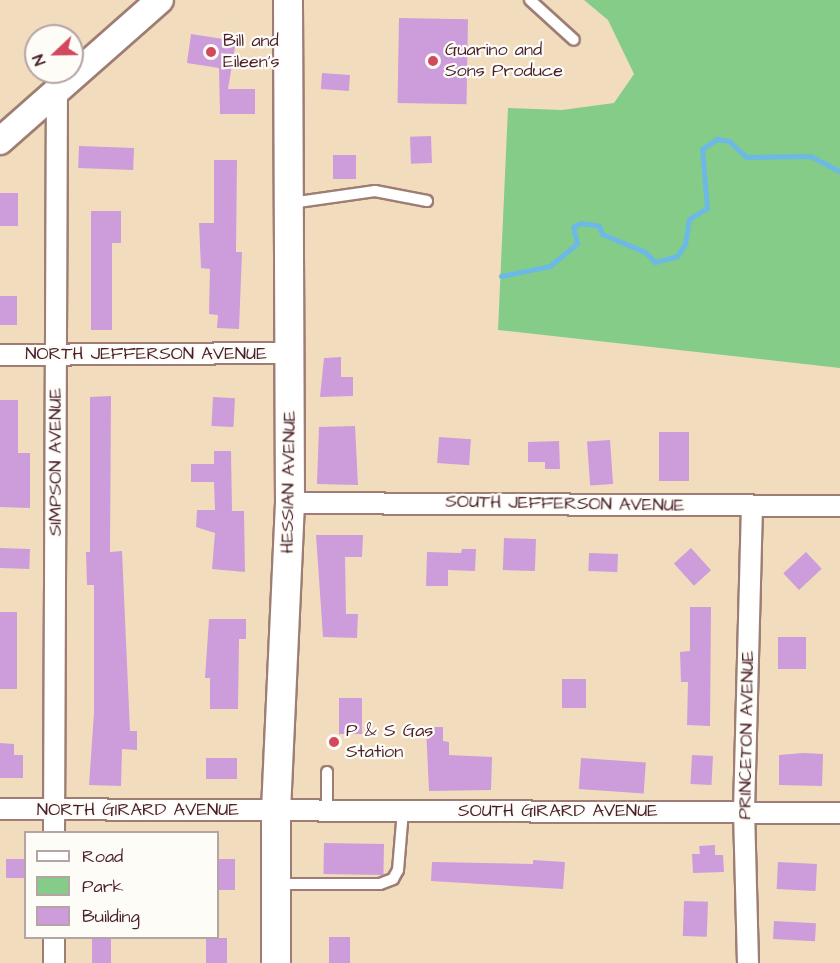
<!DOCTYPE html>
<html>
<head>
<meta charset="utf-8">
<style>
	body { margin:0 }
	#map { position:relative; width:840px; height:963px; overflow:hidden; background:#f1ddbe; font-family:"Architects Daughter",sans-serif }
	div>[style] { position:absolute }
	.green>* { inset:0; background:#84cc87 }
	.stream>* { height:5px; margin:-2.5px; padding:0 2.5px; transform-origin:2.5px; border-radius:2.5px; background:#6cb9e6 }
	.building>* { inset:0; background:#cd9cda; transform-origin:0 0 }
	.roads { filter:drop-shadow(2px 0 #9e7e74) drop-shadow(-2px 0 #9e7e74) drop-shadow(0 2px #9e7e74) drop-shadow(0 -2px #9e7e74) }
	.service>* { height:10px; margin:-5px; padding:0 5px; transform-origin:5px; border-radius:5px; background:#fff }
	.minor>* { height:20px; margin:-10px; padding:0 10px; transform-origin:10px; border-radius:10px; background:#fff }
	.tertiary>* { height:26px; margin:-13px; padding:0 13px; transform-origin:13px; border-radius:13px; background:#fff }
	.secondary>* { height:28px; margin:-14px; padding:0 14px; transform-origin:14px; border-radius:14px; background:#fff }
	.dots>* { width:16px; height:16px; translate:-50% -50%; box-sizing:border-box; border:3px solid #fdfcf7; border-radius:50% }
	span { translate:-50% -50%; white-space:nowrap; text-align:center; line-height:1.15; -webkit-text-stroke:4.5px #fdfcf7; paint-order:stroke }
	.poi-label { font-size:18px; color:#4a1f2b }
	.left { translate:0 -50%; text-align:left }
	.street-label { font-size:18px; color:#4a1f2b }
	.legend { position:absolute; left:24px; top:831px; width:195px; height:108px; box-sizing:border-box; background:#fdfcf7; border:2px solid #b5a4a5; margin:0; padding:8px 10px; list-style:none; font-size:18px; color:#4a1f2b }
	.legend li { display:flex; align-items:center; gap:12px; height:30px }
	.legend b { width:30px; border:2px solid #b5a4a5 }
	.north { position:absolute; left:24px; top:24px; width:60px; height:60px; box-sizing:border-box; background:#fdfcf7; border:2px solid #b5a4a5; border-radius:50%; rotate:248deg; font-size:16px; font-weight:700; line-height:24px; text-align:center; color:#4a1f2b }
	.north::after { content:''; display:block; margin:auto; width:21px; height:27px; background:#d1495b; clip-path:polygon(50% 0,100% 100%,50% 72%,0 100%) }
</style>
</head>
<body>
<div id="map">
	<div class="green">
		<div style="clip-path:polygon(584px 0,840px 0,840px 368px,498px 330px,508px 108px,562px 110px,614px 103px,634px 74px,608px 20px)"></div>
	</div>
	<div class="stream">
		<div style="left:501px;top:276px;width:50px;rotate:-11.5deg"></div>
		<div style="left:550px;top:266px;width:35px;rotate:-40deg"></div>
		<div style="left:577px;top:243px;width:16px;rotate:-104deg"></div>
		<div style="left:573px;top:227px;width:9px;rotate:-27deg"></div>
		<div style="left:581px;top:223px;width:18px;rotate:9deg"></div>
		<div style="left:599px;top:226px;width:9px;rotate:69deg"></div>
		<div style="left:602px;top:234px;width:47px;rotate:22.7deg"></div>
		<div style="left:645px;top:252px;width:14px;rotate:45deg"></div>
		<div style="left:655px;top:262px;width:23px;rotate:-15deg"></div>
		<div style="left:677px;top:256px;width:14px;rotate:-56deg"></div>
		<div style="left:685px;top:244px;width:25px;rotate:-81deg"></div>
		<div style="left:689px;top:219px;width:21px;rotate:-31deg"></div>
		<div style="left:707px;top:208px;width:59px;rotate:-94.8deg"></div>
		<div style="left:702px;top:149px;width:18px;rotate:-34deg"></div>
		<div style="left:717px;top:139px;width:12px;rotate:9deg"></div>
		<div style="left:729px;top:141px;width:23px;rotate:43deg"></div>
		<div style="left:746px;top:157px;width:64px;rotate:-0.9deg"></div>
		<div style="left:810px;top:156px;width:34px;rotate:27deg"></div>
	</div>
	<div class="building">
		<div style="left:399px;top:18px;width:69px;height:85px;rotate:1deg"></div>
		<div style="clip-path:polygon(191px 34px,236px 41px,228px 89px,255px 89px,255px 114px,220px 114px,219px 68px,187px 63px)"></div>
		<div style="left:322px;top:73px;width:28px;height:16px;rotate:4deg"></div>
		<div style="left:431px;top:136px;width:27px;height:21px;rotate:88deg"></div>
		<div style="left:79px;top:146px;width:55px;height:22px;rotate:2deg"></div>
		<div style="left:333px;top:155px;width:23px;height:24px"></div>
		<div style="clip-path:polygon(214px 160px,237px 160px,236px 252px,242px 252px,239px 329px,217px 328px,218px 315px,209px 314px,210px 269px,201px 268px,199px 223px,214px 223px)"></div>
		<div style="left:0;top:193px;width:18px;height:33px"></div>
		<div style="clip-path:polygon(91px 211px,121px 211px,121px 243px,112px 243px,112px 330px,91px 330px)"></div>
		<div style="left:0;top:296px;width:17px;height:29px"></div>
		<div style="clip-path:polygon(341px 357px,341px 377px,353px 377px,353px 396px,320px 397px,324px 358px)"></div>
		<div style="clip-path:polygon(111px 396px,110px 552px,122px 551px,130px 731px,137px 731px,137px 750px,122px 749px,121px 786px,89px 785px,94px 713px,94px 585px,87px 585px,86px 552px,90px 552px,90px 397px)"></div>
		<div style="left:213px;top:397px;width:22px;height:29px;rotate:3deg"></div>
		<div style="clip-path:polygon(0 400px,18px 400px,18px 453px,30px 453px,30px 508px,0 507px)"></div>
		<div style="clip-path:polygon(355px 426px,358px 485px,317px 484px,319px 427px)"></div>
		<div style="left:659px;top:432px;width:30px;height:49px"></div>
		<div style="left:439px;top:437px;width:32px;height:26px;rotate:4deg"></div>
		<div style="left:610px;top:440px;width:44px;height:23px;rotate:86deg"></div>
		<div style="clip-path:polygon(559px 441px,560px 469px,545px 469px,545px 462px,528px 462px,528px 442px)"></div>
		<div style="clip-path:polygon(214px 451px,231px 451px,232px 511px,244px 511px,245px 572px,212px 569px,215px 533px,196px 527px,197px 510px,215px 510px,214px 482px,191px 482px,191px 464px,214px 464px)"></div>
		<div style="clip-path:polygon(316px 535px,363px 535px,362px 557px,345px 557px,346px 614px,358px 614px,357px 638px,323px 637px)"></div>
		<div style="left:504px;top:538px;width:32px;height:32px;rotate:2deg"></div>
		<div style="left:0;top:548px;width:30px;height:20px;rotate:2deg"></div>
		<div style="left:691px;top:548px;width:30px;height:23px;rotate:48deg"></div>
		<div style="clip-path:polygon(462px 549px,476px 549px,475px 571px,448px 570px,448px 586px,426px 586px,427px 552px,461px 553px)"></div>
		<div style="left:806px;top:552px;width:23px;height:31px;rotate:47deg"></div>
		<div style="left:589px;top:553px;width:29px;height:18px;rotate:2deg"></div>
		<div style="clip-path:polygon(690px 607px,711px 607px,710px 726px,687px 725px,688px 682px,681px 682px,680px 652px,690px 651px)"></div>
		<div style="left:0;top:612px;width:17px;height:77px"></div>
		<div style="clip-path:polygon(209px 619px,246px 619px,246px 639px,239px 639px,238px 709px,210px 709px,210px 678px,205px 678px)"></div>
		<div style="left:778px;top:637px;width:28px;height:32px"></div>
		<div style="left:562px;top:679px;width:24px;height:29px"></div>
		<div style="left:339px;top:698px;width:23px;height:36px"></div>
		<div style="clip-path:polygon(426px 727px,443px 727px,443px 741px,449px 742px,449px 755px,492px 757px,491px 790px,429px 791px)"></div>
		<div style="clip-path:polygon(0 743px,14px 744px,14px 755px,23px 755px,23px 778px,0 778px)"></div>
		<div style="clip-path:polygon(803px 753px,823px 754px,822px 786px,779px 785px,779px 755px)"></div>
		<div style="left:692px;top:755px;width:21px;height:29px;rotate:3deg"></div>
		<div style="left:206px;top:758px;width:31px;height:21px"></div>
		<div style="left:581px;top:758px;width:65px;height:31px;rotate:4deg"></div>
		<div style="left:324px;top:843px;width:60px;height:31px;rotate:1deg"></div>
		<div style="clip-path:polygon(715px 845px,715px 855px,723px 855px,724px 872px,693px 873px,692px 854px,700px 854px,699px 846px)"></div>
		<div style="left:6px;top:859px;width:20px;height:19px"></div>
		<div style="left:218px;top:859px;width:17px;height:31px"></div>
		<div style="clip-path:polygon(533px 860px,565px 862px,563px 889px,431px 881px,432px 862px,533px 864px)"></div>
		<div style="left:778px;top:862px;width:39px;height:27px;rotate:3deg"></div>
		<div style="left:684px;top:901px;width:24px;height:35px;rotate:2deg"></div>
		<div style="left:774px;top:921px;width:42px;height:18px;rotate:3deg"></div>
		<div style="left:329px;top:937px;width:21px;height:26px"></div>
		<div style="left:92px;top:938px;width:19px;height:25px"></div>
		<div style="left:206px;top:938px;width:21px;height:25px"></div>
	</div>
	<div class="roads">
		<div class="service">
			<div style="left:530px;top:0;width:59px;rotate:42.3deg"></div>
			<div style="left:291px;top:203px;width:85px;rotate:-8.1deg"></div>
			<div style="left:375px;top:191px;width:53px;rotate:10.9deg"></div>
			<div style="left:327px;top:772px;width:39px;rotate:90deg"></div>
			<div style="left:276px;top:884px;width:104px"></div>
			<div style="left:380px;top:884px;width:14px;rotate:-21deg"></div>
			<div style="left:393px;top:879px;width:10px;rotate:-61deg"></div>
			<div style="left:398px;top:870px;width:59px;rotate:-85.2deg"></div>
		</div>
		<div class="minor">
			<div style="left:0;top:355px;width:292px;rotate:-0.4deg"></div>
			<div style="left:290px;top:503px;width:550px;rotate:0.31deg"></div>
			<div style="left:0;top:809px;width:840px;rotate:0.27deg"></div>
			<div style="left:54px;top:832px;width:740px;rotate:-89.77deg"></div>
			<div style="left:54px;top:963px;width:25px;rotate:-90deg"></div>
			<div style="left:748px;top:963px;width:152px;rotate:-91.5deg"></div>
			<div style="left:744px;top:811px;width:305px;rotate:-88.5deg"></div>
		</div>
		<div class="tertiary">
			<div style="left:0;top:141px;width:213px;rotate:-41.4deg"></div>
		</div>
		<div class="secondary">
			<div style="left:276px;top:963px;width:152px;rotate:-90deg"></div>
			<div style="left:276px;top:811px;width:308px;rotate:-87.4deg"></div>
			<div style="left:290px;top:503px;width:503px;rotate:-90.23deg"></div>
		</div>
	</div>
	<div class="dots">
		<div style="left:211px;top:52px;background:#d1495b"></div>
		<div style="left:433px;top:61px;background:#d1495b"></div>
		<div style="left:334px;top:742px;background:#d1495b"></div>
	</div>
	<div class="poi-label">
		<span class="left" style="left:223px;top:52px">Bill and<br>Eileen's</span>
		<span class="left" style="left:445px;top:61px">Guarino and<br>Sons Produce</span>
		<span class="left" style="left:346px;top:742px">P &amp; S Gas<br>Station</span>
	</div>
	<div class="street-label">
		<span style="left:146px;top:354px">NORTH JEFFERSON AVENUE</span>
		<span style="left:56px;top:462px;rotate:-90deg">SIMPSON AVENUE</span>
		<span style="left:289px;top:482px;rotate:-89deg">HESSIAN AVENUE</span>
		<span style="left:565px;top:504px;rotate:1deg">SOUTH JEFFERSON AVENUE</span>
		<span style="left:747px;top:735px;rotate:-89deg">PRINCETON AVENUE</span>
		<span style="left:138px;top:810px">NORTH GIRARD AVENUE</span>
		<span style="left:558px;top:811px">SOUTH GIRARD AVENUE</span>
	</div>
	<ul class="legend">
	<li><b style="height:8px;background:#fff"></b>Road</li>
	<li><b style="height:16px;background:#84cc87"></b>Park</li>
	<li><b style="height:16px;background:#cd9cda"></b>Building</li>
	</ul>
	<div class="north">N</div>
</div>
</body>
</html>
